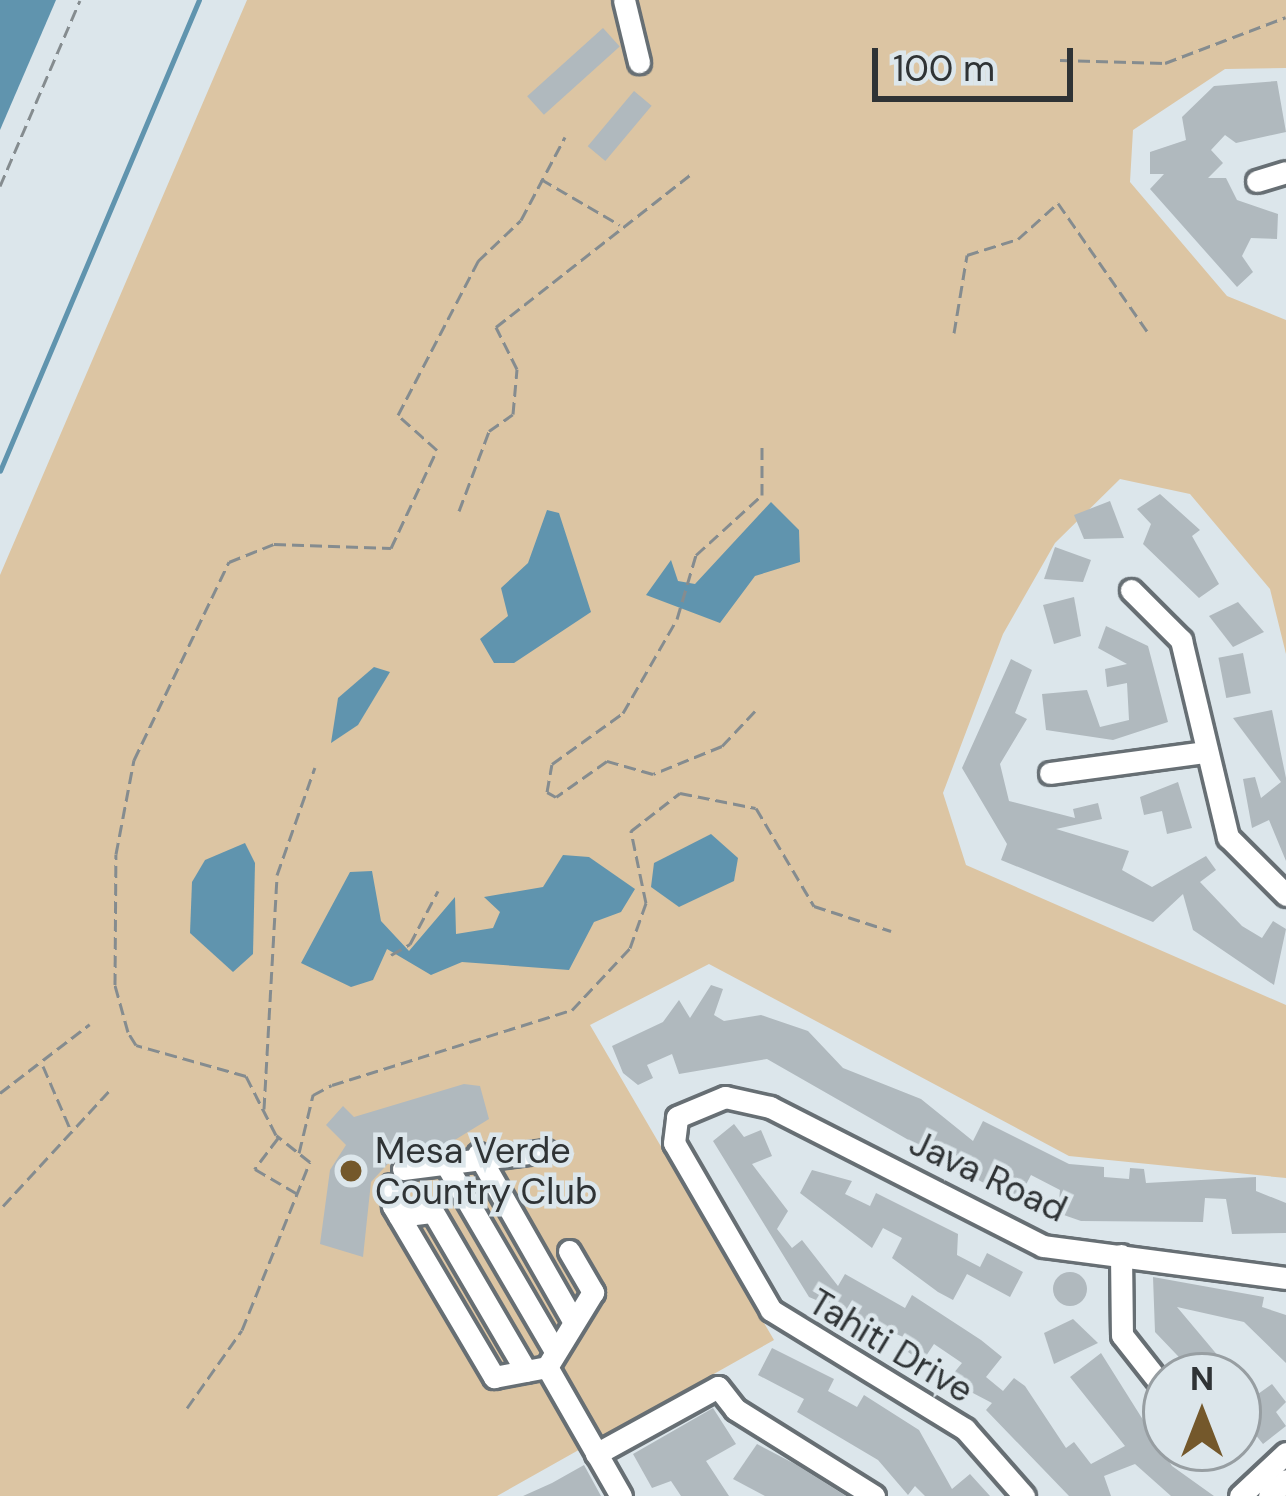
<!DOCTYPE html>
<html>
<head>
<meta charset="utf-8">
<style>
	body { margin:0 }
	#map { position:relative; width:1286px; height:1496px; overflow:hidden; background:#dce6eb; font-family:"DM Sans",sans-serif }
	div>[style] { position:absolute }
	.green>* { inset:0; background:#dcc5a3 }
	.water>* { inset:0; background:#6094ae }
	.stream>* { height:4.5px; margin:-2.25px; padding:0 2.25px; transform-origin:2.25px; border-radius:2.25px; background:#6094ae }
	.building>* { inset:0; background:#b0b9be; transform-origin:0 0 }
	.round { border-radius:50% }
	.path>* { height:3px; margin-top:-1.5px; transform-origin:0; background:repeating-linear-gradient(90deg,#858c8f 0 12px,transparent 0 18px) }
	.roads { filter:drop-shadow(3px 0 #676f74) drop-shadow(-3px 0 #676f74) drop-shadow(0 3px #676f74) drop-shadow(0 -3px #676f74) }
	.minor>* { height:21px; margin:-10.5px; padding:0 10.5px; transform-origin:10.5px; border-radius:10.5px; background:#fff }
	.dots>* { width:33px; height:33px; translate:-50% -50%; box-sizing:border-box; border:6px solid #dce6eb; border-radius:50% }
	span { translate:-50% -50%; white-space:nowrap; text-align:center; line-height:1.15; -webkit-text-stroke:9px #dce6eb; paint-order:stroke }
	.poi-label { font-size:36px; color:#2f3335 }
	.left { translate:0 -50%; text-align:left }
	.street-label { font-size:36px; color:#2f3335 }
	.north { position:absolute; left:1142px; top:1352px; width:120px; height:120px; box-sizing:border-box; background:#dce6eb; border:3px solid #979ea2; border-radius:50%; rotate:0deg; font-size:33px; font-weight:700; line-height:48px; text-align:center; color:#2f3335 }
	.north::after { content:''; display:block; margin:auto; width:42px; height:54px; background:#74582b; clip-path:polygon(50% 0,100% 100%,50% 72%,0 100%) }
	.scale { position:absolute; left:872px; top:48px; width:201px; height:54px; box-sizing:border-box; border:6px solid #2f3335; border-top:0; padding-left:15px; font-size:36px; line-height:42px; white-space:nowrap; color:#2f3335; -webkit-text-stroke:9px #dce6eb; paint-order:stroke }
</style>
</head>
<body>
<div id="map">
	<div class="green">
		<div style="clip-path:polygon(247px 0,1286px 0,1286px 68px,1225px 69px,1133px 130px,1130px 182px,1227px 296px,1286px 320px,1286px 654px,1270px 589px,1190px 494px,1120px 479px,1055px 543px,1003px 634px,943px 793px,966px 865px,1286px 1005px,1286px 1178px,1069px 1156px,709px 964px,590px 1025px,774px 1340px,497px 1496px,0 1496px,0 575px)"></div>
	</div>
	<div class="water">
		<div style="clip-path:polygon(0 0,56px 0,0 130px)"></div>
		<div style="clip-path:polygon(771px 502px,799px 530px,800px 562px,755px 576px,720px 623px,646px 595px,671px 560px,678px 581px,695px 584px)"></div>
		<div style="clip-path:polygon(559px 513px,591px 612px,514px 663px,494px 663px,480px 639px,508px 616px,501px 588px,528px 563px,547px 510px)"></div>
		<div style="clip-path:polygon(374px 667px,390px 672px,358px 725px,331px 743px,338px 698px)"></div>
		<div style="clip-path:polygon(711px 834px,738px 858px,734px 881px,679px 907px,651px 887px,654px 863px)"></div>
		<div style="clip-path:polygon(245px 843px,255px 863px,253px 954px,233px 972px,190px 933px,192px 882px,205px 860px)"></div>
		<div style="clip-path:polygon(563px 855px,589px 857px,635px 889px,621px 912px,594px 922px,569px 970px,462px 962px,431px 975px,387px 949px,373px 980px,351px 987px,301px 963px,350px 872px,372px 871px,381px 921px,409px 951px,455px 897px,456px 934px,493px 928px,500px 912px,484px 897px,543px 887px)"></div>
	</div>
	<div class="stream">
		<div style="left:0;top:471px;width:511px;rotate:-67.1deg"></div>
	</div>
	<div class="building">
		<div style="left:603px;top:28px;width:25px;height:102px;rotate:48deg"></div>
		<div style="clip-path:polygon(1277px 81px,1286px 132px,1236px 143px,1225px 135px,1211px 150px,1223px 163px,1208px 178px,1226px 178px,1237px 200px,1278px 214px,1277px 239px,1251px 238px,1242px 256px,1253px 272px,1237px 287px,1150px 189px,1164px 174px,1150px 174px,1150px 152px,1186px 140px,1182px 117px,1214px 86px)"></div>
		<div style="left:634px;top:91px;width:23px;height:72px;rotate:40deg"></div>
		<div style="clip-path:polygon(1160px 494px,1200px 530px,1192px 536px,1219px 584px,1199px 598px,1143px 544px,1151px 524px,1137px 509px)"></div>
		<div style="clip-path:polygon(1110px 501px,1124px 538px,1084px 539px,1074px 515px)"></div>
		<div style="clip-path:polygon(1055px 547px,1091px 560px,1083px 582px,1044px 579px)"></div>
		<div style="clip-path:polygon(1074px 597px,1081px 636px,1054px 644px,1043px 605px)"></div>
		<div style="clip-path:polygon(1238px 602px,1264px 632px,1233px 647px,1209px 616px)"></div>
		<div style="clip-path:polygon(1106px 626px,1148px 646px,1168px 722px,1113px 740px,1046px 730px,1042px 694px,1087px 690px,1100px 727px,1129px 720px,1127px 683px,1107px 687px,1105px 669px,1127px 664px,1098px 648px)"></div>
		<div style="left:1243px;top:653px;width:41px;height:25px;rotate:79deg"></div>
		<div style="clip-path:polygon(1011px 659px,1032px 670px,1015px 713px,1027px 719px,1000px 764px,1009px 801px,1075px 818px,1073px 809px,1098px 803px,1102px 819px,1056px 829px,1129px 851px,1122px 870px,1152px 887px,1206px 856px,1216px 870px,1200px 882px,1242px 926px,1262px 938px,1273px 921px,1286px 929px,1274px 985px,1193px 930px,1183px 894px,1153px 922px,1001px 860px,1007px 844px,962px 768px)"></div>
		<div style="clip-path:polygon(1272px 710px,1286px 778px,1286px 861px,1269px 820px,1252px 828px,1243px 779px,1255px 777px,1261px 798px,1281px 782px,1233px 718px)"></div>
		<div style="clip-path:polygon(1178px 782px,1192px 828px,1167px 834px,1162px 811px,1144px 815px,1140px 797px)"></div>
		<div style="clip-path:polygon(711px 985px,723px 989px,714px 1015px,724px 1021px,761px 1015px,808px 1031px,843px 1068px,921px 1099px,973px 1141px,983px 1121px,1069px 1164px,1104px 1167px,1104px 1177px,1129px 1179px,1130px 1168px,1144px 1169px,1146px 1183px,1256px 1177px,1256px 1191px,1286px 1203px,1286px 1233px,1232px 1234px,1226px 1199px,1205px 1198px,1203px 1222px,1081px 1221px,1058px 1213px,1060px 1190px,1031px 1175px,1017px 1202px,767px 1059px,679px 1074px,672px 1054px,647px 1065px,653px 1078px,638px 1085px,623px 1073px,612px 1046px,663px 1022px,679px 1000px,690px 1018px)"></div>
		<div style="clip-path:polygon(464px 1084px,480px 1086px,489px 1119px,445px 1146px,395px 1156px,371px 1182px,363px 1257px,320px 1244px,330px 1170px,346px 1145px,326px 1125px,343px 1106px,354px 1117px)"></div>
		<div style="clip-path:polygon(734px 1124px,744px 1137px,761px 1130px,772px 1156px,752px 1164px,788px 1211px,777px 1229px,792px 1248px,802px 1240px,838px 1286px,845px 1274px,905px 1308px,912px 1295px,981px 1340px,1002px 1357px,986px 1377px,1003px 1391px,1014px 1378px,1025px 1386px,1066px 1448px,1074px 1442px,1091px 1464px,1125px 1446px,1070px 1377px,1101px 1353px,1172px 1466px,1214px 1496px,1171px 1496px,1135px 1464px,1104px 1476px,1111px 1496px,1069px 1496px,986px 1410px,992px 1403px,948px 1380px,962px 1363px,934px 1344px,922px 1362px,908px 1352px,915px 1342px,809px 1297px,713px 1141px)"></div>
		<div style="clip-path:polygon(812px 1170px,852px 1181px,845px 1194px,870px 1206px,876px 1193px,958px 1234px,957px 1255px,980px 1267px,987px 1253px,1023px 1272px,1010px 1297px,967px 1274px,953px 1300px,938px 1292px,892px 1258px,902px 1238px,883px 1228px,872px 1248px,800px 1193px)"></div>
		<div class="round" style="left:1053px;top:1272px;width:34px;height:34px"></div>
		<div style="clip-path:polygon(1153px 1277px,1264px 1297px,1262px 1307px,1286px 1315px,1286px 1363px,1244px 1322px,1177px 1307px,1235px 1376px,1197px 1376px,1155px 1332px)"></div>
		<div style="clip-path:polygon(1073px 1319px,1098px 1343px,1054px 1364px,1044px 1333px)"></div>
		<div style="clip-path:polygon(772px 1348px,834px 1379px,828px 1391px,857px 1407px,864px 1395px,919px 1430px,952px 1489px,970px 1474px,990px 1496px,925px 1496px,915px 1486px,908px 1495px,878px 1460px,797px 1412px,804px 1399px,758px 1375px)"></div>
		<div style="clip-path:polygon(1238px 1370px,1258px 1394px,1272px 1384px,1286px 1402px,1276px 1412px,1286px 1426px,1263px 1444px,1246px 1423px,1254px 1416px,1238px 1396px)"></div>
		<div style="clip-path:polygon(713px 1408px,736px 1444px,706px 1461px,729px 1496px,681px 1496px,671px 1481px,652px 1488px,633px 1454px)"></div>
		<div style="clip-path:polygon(757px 1444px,795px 1464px,846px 1496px,765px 1496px,733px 1479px)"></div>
		<div style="clip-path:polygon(584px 1465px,601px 1496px,523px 1496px,552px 1483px)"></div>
	</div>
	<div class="path">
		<div style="left:1060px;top:60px;width:105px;rotate:1.6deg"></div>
		<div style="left:1165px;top:63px;width:129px;rotate:-20.8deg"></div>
		<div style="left:541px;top:179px;width:91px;rotate:30.2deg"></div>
		<div style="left:0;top:186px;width:202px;rotate:-66.7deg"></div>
		<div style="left:954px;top:333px;width:79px;rotate:-80.5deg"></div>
		<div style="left:967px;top:255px;width:53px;rotate:-17.4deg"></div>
		<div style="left:1018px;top:239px;width:54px;rotate:-42deg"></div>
		<div style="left:1058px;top:203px;width:156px;rotate:55.2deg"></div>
		<div style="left:459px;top:511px;width:85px;rotate:-69.4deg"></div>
		<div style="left:489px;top:431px;width:29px;rotate:-35deg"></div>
		<div style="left:513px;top:414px;width:45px;rotate:-84.9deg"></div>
		<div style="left:517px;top:369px;width:47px;rotate:-116.6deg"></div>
		<div style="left:496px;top:327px;width:248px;rotate:-38.1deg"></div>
		<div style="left:755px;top:711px;width:48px;rotate:133.3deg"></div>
		<div style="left:722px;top:746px;width:74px;rotate:157.9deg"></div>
		<div style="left:653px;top:774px;width:48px;rotate:-164.2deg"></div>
		<div style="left:607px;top:761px;width:62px;rotate:144.8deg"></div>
		<div style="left:556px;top:797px;width:10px;rotate:-151deg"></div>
		<div style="left:547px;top:792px;width:28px;rotate:-80deg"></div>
		<div style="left:552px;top:764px;width:87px;rotate:-35.7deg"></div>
		<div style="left:623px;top:713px;width:108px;rotate:-60.1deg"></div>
		<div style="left:677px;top:619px;width:67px;rotate:-73.5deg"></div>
		<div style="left:696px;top:555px;width:89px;rotate:-42.3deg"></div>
		<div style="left:762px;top:495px;width:52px;rotate:-90deg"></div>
		<div style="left:391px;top:955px;width:22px;rotate:-30deg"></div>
		<div style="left:410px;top:944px;width:60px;rotate:-62.2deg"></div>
		<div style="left:43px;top:1066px;width:73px;rotate:66.6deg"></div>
		<div style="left:0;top:1093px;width:113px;rotate:-37.5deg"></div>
		<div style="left:264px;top:1109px;width:234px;rotate:-86.8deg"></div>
		<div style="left:277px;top:875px;width:114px;rotate:-70.6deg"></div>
		<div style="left:278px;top:1138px;width:39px;rotate:127deg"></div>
		<div style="left:255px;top:1169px;width:48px;rotate:30.3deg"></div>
		<div style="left:299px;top:1153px;width:60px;rotate:-76.4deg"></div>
		<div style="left:313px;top:1095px;width:21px;rotate:-28deg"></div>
		<div style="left:332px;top:1085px;width:251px;rotate:-17.4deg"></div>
		<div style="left:572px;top:1010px;width:85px;rotate:-46.9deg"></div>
		<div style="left:630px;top:948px;width:48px;rotate:-70.4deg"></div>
		<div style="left:646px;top:903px;width:74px;rotate:-101.8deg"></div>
		<div style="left:631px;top:831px;width:62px;rotate:-37.8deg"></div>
		<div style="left:680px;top:793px;width:77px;rotate:11.2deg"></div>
		<div style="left:756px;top:808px;width:114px;rotate:59.4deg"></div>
		<div style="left:814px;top:906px;width:81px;rotate:18deg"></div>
		<div style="left:3px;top:1206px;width:156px;rotate:-47.3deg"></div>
		<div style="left:187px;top:1408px;width:95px;rotate:-54.8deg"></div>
		<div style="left:242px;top:1330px;width:181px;rotate:-68deg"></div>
		<div style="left:310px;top:1162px;width:43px;rotate:-141.5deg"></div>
		<div style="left:276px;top:1135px;width:66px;rotate:-117deg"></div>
		<div style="left:246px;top:1076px;width:114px;rotate:-164.3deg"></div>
		<div style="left:136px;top:1045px;width:15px;rotate:-122deg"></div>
		<div style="left:128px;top:1032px;width:49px;rotate:-105.5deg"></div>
		<div style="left:115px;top:985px;width:131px;rotate:-89.6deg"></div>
		<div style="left:116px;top:854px;width:96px;rotate:-79.2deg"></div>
		<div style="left:134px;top:760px;width:220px;rotate:-64.4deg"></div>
		<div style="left:229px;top:562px;width:48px;rotate:-21.8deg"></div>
		<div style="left:274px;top:544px;width:117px;rotate:2deg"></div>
		<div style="left:391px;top:548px;width:108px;rotate:-64.9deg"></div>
		<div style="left:437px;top:450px;width:52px;rotate:-138.1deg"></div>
		<div style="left:398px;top:415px;width:174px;rotate:-62.5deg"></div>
		<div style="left:478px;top:261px;width:59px;rotate:-43.6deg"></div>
		<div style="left:521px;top:220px;width:94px;rotate:-62.1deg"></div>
	</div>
	<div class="roads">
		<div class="minor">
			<div style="left:624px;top:0;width:64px;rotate:76.4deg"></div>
			<div style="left:1257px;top:181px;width:30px;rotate:-17deg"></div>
			<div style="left:1131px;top:590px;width:71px;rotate:45deg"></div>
			<div style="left:1181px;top:640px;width:203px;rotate:76.6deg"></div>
			<div style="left:1228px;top:837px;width:82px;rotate:45deg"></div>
			<div style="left:1050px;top:773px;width:156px;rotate:-7.7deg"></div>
			<div style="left:478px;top:1154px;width:190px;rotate:60.3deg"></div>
			<div style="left:444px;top:1161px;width:220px;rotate:59.7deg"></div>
			<div style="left:403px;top:1169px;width:144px;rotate:-7.2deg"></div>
			<div style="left:391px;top:1185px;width:21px;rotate:85deg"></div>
			<div style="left:393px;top:1206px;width:199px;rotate:59.4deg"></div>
			<div style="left:494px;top:1377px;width:54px;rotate:-10.7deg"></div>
			<div style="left:399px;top:1216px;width:34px;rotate:-7deg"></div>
			<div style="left:433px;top:1212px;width:184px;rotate:59.7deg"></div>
			<div style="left:569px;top:1251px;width:48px;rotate:59.7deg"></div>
			<div style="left:593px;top:1292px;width:88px;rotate:121.5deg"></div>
			<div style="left:547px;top:1367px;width:149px;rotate:60.2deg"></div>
			<div style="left:1121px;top:1255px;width:80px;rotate:89.3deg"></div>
			<div style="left:1122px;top:1335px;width:71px;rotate:51.8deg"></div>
			<div style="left:596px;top:1454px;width:139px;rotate:-28.8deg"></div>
			<div style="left:718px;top:1387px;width:28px;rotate:52deg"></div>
			<div style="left:735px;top:1409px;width:164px;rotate:32deg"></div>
			<div style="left:1024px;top:1496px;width:89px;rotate:-131.4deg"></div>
			<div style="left:965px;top:1429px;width:228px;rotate:-148.5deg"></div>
			<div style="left:771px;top:1310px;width:193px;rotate:-120.1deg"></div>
			<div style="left:674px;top:1143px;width:26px;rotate:-83deg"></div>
			<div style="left:677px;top:1117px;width:52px;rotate:-22.6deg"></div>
			<div style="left:725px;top:1097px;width:46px;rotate:12.5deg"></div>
			<div style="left:770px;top:1107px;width:306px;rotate:27deg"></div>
			<div style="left:1043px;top:1246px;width:245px;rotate:7.5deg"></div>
			<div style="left:1240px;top:1496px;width:63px;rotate:-43.1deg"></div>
			<div style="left:1269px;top:1496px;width:23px;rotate:-43deg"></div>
		</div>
	</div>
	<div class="dots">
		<div style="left:351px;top:1171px;background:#74582b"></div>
	</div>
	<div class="poi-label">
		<span class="left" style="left:375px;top:1171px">Mesa Verde<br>Country Club</span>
	</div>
	<div class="street-label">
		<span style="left:988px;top:1176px;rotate:25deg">Java Road</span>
		<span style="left:891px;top:1346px;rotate:31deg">Tahiti Drive</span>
	</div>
	<div class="north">N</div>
	<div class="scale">100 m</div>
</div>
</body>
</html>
